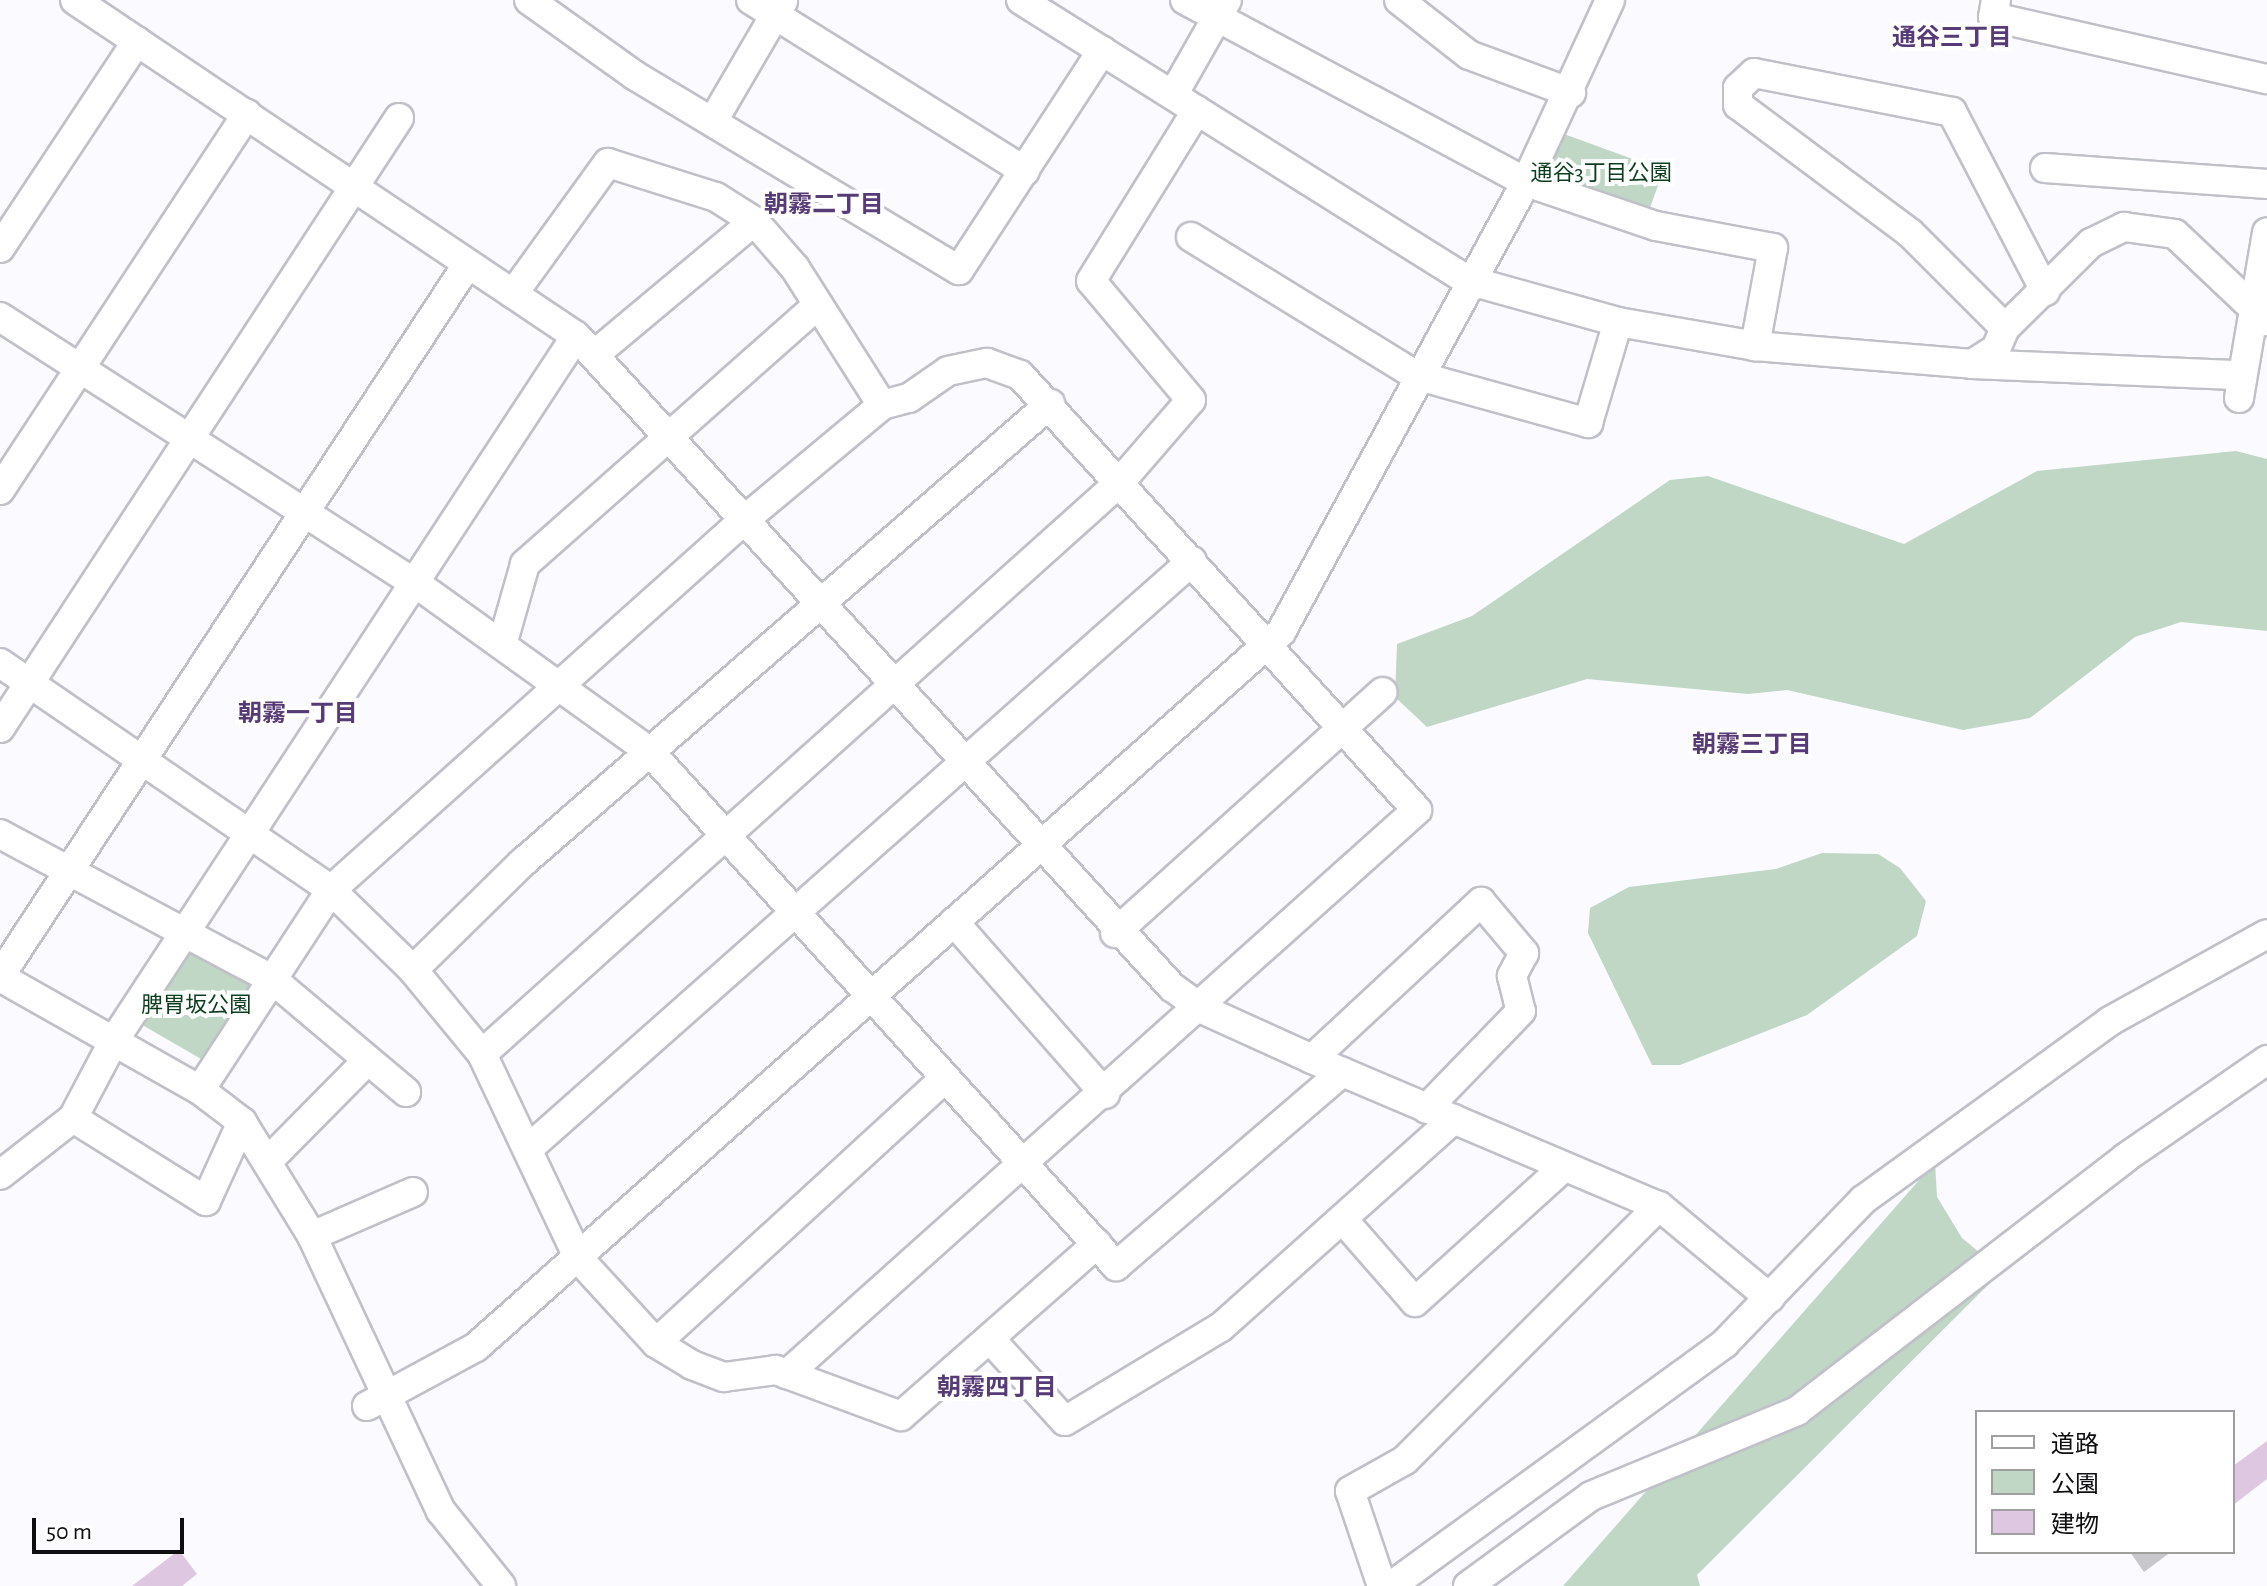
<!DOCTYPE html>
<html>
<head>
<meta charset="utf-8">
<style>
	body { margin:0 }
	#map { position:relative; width:2267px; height:1586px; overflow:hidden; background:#fafaff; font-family:"Alegreya Sans","Noto Sans JP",sans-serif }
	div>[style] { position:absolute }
	.green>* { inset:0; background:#bfd7c4; transform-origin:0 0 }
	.shadow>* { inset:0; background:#0003 }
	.building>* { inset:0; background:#dec7e0 }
	.roads { filter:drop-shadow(2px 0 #c0c0c8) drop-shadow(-2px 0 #c0c0c8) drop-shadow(0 2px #c0c0c8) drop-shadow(0 -2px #c0c0c8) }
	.minor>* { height:28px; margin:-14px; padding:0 14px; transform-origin:14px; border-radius:14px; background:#fff }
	span { translate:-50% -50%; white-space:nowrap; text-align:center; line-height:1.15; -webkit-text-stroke:8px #fff; paint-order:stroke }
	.park-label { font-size:22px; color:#0c3c1e }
	.neighbourhood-label { font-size:24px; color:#573b77; font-weight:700 }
	.legend { position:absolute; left:1975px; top:1410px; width:260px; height:144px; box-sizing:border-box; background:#fff; border:2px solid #9f9f9f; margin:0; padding:10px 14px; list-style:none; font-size:24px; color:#0e0e10 }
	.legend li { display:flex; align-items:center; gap:16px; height:40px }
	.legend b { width:40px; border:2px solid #9f9f9f }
	.scale { position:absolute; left:32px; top:1518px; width:152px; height:36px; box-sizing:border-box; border:4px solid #0e0e10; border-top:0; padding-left:10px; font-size:24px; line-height:28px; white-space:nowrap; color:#0e0e10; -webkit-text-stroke:6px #fff; paint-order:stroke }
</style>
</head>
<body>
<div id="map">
	<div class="green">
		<div style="left:1564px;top:134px;width:106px;height:48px;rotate:20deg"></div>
		<div style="clip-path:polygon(2236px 451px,2267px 459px,2267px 631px,2181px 622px,2135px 637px,2030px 718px,1963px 730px,1787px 690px,1748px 694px,1587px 679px,1427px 727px,1395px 697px,1397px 644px,1472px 616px,1670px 480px,1708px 476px,1904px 544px,2037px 471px)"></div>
		<div style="clip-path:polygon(1822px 853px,1878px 854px,1900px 868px,1926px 901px,1917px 936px,1807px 1015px,1680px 1065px,1652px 1065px,1588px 933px,1590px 908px,1629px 887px,1776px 869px)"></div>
		<div style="left:189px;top:941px;width:84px;height:96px;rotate:30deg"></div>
		<div style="clip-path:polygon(1935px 1162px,1937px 1197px,1962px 1238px,2002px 1271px,1697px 1575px,1700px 1586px,1563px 1586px)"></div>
	</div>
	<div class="shadow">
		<div style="clip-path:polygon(2130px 1552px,2171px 1552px,2144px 1572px)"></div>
	</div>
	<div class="building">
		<div style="clip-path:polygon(2267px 1441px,2267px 1479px,2233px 1505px,2233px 1466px)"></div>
		<div style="clip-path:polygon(179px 1550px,197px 1574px,182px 1586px,132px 1586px)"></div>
	</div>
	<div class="roads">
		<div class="minor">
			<div style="left:75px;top:0;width:603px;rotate:33.85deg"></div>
			<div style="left:576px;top:336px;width:883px;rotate:47.53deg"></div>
			<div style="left:1172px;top:987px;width:37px;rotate:36deg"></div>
			<div style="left:1202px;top:1009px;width:121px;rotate:24.4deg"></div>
			<div style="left:1312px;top:1059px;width:377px;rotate:23deg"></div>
			<div style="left:1659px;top:1206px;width:144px;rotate:39.7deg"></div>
			<div style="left:529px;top:0;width:129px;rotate:35.5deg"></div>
			<div style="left:634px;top:75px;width:379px;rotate:31deg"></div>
			<div style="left:959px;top:270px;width:262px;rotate:-56.9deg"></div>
			<div style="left:751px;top:0;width:323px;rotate:32deg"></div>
			<div style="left:1021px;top:0;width:527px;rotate:32.12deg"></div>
			<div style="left:1467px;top:280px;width:157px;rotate:15.5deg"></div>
			<div style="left:1618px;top:322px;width:139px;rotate:9.9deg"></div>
			<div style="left:1755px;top:346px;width:218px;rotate:4.7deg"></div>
			<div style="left:1972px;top:364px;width:28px;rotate:-32deg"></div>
			<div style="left:1996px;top:349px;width:23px;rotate:-67deg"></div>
			<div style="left:2005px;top:328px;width:121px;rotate:-44.7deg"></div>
			<div style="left:2091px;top:243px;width:37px;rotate:-26deg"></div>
			<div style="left:2124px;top:227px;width:51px;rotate:7.8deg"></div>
			<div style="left:2175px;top:234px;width:127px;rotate:43.4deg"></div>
			<div style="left:1185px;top:0;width:387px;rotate:28.1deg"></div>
			<div style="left:1526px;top:182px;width:137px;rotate:18.7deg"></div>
			<div style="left:1656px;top:226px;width:119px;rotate:10.6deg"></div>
			<div style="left:1773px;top:248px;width:100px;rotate:100.4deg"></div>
			<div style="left:1399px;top:0;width:89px;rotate:38.2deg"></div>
			<div style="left:1469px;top:55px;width:109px;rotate:20.4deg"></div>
			<div style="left:1996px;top:0;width:17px;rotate:100deg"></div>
			<div style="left:1993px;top:17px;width:281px;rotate:12.8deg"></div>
			<div style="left:1173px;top:95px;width:109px;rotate:-60.4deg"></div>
			<div style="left:713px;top:121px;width:139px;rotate:-59.7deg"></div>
			<div style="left:2045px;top:168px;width:223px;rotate:4.1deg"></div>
			<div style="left:1191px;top:237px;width:263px;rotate:31.6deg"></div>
			<div style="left:1415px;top:375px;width:180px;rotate:15.5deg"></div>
			<div style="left:1588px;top:423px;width:105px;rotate:-73.5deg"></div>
			<div style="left:0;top:248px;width:248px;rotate:-56.5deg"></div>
			<div style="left:513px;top:294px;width:162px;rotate:-54.1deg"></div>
			<div style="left:608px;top:163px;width:113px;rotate:17.5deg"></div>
			<div style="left:716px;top:197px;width:45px;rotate:32.3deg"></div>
			<div style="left:754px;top:221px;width:62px;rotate:48.9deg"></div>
			<div style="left:795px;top:268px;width:162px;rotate:57.6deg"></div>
			<div style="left:0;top:317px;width:497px;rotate:32.7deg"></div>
			<div style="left:418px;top:585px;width:286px;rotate:35.7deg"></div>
			<div style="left:650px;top:752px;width:694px;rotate:47.8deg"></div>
			<div style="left:1116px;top:1266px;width:298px;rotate:-40.6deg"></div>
			<div style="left:2005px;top:328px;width:134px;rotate:-135deg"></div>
			<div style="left:1910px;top:233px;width:214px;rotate:-143.3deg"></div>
			<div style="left:1738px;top:105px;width:17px;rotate:-90deg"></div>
			<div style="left:1738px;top:88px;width:22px;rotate:-43deg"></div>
			<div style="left:1754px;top:73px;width:202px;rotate:11.1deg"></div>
			<div style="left:1952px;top:112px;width:202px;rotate:62.5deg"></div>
			<div style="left:594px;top:355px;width:209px;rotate:-39.9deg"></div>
			<div style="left:1972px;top:364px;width:268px;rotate:2.4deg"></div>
			<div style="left:2239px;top:398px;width:168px;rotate:-80.4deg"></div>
			<div style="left:0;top:490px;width:450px;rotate:-56.7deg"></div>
			<div style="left:502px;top:645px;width:84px;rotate:-74.1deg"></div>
			<div style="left:525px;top:564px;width:391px;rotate:-41.5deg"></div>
			<div style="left:0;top:663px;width:401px;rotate:34.4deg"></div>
			<div style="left:331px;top:890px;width:115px;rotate:44.3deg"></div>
			<div style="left:413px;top:970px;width:109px;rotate:50.6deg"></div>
			<div style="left:482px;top:1054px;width:227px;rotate:64.7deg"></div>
			<div style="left:579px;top:1259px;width:114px;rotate:47.5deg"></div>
			<div style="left:656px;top:1343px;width:42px;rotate:31.4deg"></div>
			<div style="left:692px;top:1365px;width:34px;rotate:21deg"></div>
			<div style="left:724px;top:1377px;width:52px;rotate:-7.7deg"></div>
			<div style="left:776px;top:1370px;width:133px;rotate:20.2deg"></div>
			<div style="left:901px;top:1416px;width:261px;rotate:-41.3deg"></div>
			<div style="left:0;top:728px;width:729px;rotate:-56.81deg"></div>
			<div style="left:0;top:834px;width:310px;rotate:28.1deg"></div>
			<div style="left:273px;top:980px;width:174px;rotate:40.1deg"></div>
			<div style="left:954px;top:922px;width:229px;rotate:48.7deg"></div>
			<div style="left:1115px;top:933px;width:360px;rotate:-42deg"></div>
			<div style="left:413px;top:970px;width:153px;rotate:-44.5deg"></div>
			<div style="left:522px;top:863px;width:700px;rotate:-41deg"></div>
			<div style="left:0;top:976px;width:851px;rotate:-56.7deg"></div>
			<div style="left:0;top:977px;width:230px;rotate:29.5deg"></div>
			<div style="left:200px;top:1090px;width:53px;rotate:37.3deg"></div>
			<div style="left:242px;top:1122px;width:134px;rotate:58.4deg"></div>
			<div style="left:312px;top:1236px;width:304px;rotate:64.9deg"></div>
			<div style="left:441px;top:1511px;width:96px;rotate:51.3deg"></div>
			<div style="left:482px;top:1054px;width:857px;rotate:-41.88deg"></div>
			<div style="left:1120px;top:482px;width:108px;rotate:-49.1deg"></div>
			<div style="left:1191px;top:400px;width:155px;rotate:-130deg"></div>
			<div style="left:1091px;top:281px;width:201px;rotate:-58.2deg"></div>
			<div style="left:1312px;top:1059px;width:231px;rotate:-42.9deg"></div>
			<div style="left:1481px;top:902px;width:67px;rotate:49.9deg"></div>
			<div style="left:1524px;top:953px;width:26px;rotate:118deg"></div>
			<div style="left:1512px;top:976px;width:36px;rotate:76deg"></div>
			<div style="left:1521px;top:1011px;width:136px;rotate:134.1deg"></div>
			<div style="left:200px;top:1090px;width:239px;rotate:-56.8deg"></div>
			<div style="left:331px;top:890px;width:553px;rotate:-41.85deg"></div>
			<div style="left:743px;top:521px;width:181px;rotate:-39.8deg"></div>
			<div style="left:882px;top:405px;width:28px;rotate:-15deg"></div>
			<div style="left:909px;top:398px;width:47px;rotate:-34.7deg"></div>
			<div style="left:948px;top:371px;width:40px;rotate:-12deg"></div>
			<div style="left:987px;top:363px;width:35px;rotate:20deg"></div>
			<div style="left:1020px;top:375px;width:589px;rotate:47.62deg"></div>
			<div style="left:1417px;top:810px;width:846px;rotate:138.16deg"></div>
			<div style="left:73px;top:1118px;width:86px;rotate:-62.2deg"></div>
			<div style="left:113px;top:1042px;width:844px;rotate:-56.74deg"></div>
			<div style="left:528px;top:1149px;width:887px;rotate:-41.53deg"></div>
			<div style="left:270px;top:1159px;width:139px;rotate:-45.3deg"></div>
			<div style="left:0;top:1175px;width:93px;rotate:-38deg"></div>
			<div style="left:73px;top:1118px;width:157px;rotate:32deg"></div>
			<div style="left:206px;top:1201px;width:87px;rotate:-65.5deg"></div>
			<div style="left:1345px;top:1222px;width:106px;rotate:48.8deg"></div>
			<div style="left:1415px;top:1302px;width:201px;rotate:-42.2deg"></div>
			<div style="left:312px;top:1236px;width:110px;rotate:-23.5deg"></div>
			<div style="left:990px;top:1339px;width:111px;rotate:47.6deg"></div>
			<div style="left:1065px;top:1421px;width:182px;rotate:-31.1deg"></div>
			<div style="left:1221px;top:1327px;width:312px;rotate:-41.8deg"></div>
			<div style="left:656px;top:1343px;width:389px;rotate:-42.5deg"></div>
			<div style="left:367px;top:1406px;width:124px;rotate:-28.4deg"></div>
			<div style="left:476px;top:1347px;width:1077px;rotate:-41.61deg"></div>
			<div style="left:1281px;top:632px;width:512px;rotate:-61.43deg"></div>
			<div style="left:1526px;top:182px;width:200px;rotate:-65.2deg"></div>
			<div style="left:1382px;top:1586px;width:100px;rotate:-108.6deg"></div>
			<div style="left:1350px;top:1491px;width:63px;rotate:-29.4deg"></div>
			<div style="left:1405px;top:1460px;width:359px;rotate:-45deg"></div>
			<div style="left:1391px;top:1586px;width:413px;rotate:-36deg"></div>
			<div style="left:1725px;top:1343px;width:199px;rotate:-46deg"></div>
			<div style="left:1863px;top:1200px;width:305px;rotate:-35.9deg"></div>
			<div style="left:2110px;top:1021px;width:179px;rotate:-29deg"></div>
			<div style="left:1468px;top:1586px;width:152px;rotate:-36.2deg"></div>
			<div style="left:1591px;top:1496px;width:223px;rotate:-22.4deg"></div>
			<div style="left:1797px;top:1411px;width:414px;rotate:-37.6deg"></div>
			<div style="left:2125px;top:1158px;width:173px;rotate:-34.6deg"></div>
		</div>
	</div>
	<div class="park-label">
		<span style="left:1601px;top:174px">通谷3丁目公園</span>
		<span style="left:196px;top:1006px">脾胃坂公園</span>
	</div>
	<div class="neighbourhood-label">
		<span style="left:1952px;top:39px">通谷三丁目</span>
		<span style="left:824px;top:206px">朝霧二丁目</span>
		<span style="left:298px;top:715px">朝霧一丁目</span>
		<span style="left:1752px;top:746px">朝霧三丁目</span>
		<span style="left:997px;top:1389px">朝霧四丁目</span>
	</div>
	<ul class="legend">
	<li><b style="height:10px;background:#fff"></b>道路</li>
	<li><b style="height:22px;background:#bfd7c4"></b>公園</li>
	<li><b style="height:22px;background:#dec7e0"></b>建物</li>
	</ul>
	<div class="scale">50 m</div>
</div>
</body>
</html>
